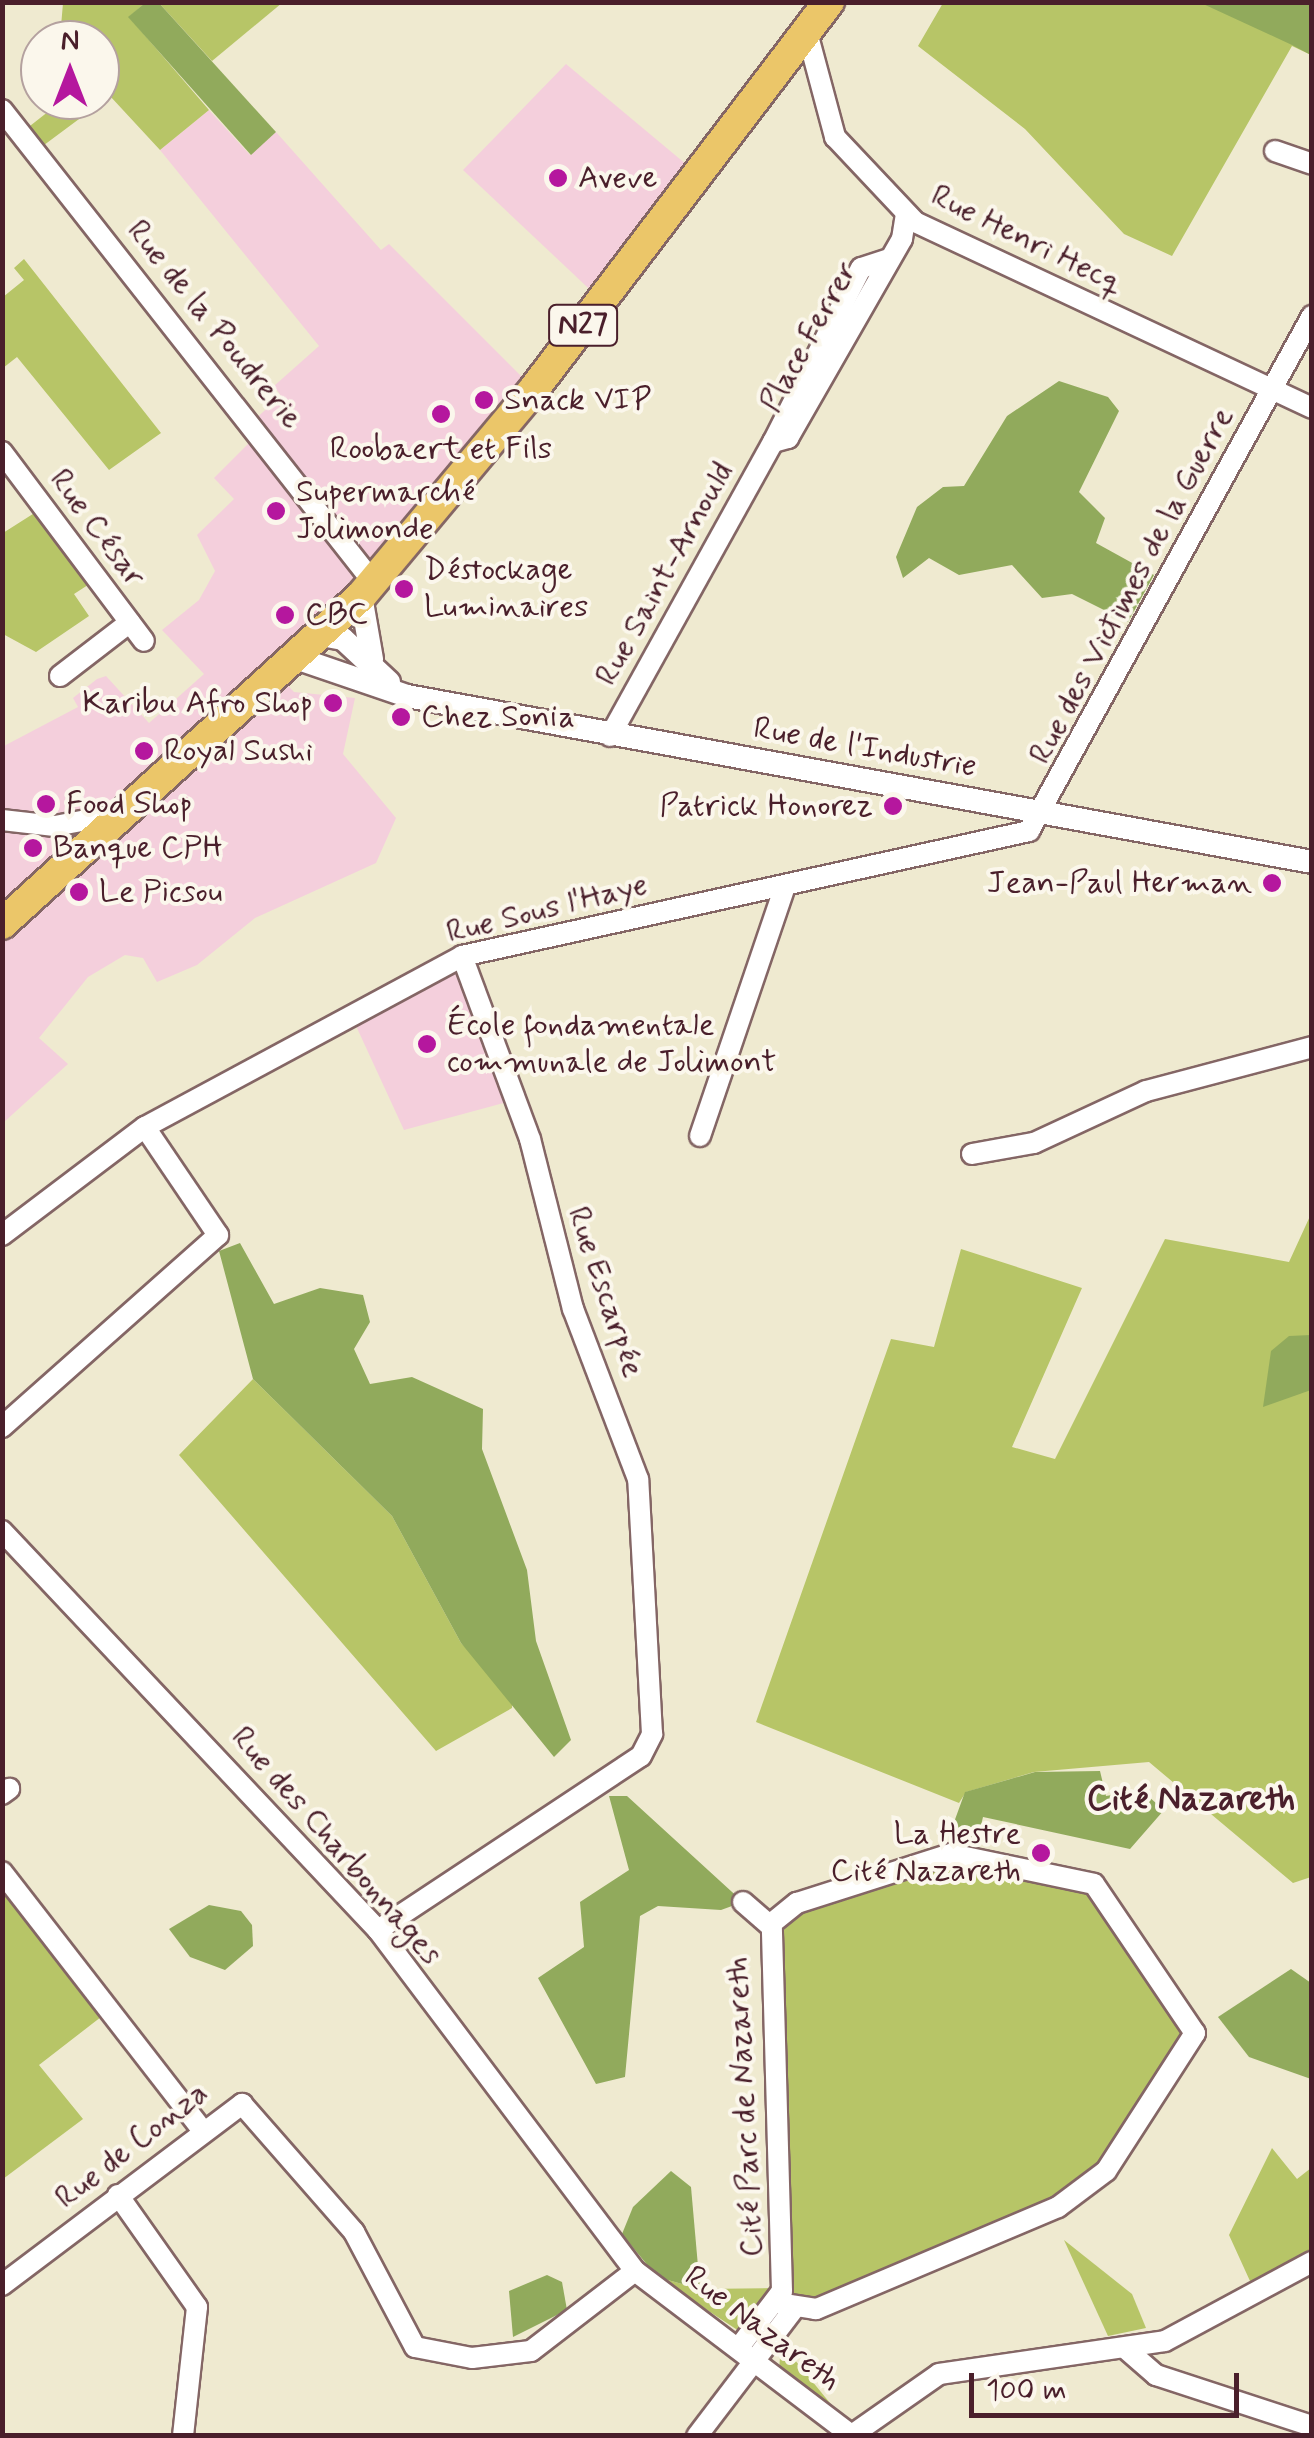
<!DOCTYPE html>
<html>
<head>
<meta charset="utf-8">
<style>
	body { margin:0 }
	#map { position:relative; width:1314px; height:2438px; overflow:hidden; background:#efead0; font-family:Mynerve,sans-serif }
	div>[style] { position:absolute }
	.built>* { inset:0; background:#f4cfdc }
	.green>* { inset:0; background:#b7c567 }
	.forest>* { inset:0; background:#91aa5c }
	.roads { filter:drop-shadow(2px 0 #846665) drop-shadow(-2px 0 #846665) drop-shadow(0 2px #846665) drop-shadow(0 -2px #846665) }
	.minor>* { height:20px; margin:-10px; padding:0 10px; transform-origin:10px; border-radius:10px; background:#fff }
	.tertiary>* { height:22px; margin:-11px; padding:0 11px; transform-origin:11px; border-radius:11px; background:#fff }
	.primary>* { height:30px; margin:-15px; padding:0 15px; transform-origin:15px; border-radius:15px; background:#ebc669 }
	.dots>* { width:28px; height:28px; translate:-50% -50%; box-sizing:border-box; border:5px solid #fbf7ec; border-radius:50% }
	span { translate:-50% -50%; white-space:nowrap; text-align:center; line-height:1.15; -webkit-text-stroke:8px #fbf7ec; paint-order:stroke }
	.shield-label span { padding:2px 8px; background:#fbf7ec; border:2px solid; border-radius:8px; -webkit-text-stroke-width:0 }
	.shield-label { font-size:30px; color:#4a1f2b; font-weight:700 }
	.poi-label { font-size:32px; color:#4a1f2b }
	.left { translate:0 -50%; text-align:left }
	.right { translate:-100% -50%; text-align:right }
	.street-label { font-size:32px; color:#4a1f2b }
	.neighbourhood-label { font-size:35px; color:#4a1f2b; font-weight:700 }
	.frame { position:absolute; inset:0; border:5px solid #4a1f2b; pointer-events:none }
	.north { position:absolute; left:20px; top:20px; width:100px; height:100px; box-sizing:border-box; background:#fbf7ec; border:2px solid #b4a19f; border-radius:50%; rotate:0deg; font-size:28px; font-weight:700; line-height:40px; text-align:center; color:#4a1f2b }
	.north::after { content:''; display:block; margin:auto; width:35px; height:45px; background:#b5179e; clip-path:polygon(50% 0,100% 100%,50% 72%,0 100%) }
	.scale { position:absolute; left:969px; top:2373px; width:270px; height:45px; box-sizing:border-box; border:5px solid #4a1f2b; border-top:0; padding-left:12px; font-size:30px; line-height:35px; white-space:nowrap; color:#4a1f2b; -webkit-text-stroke:8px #fbf7ec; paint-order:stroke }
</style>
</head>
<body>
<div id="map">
	<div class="built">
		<div style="clip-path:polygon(566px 64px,699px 175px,602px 301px,463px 170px)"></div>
		<div style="clip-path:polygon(209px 110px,250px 155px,276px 132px,381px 250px,389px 244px,534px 389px,278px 675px,294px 692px,355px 698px,343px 754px,396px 818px,376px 863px,255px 918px,197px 965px,157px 982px,143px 958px,125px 955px,88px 977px,39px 1038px,68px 1064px,3px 1123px,2px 747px,78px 707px,73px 698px,97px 679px,106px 676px,149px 723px,204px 674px,162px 630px,199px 600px,215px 571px,197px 535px,234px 499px,214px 478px,261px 431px,253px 421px,281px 396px,274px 386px,319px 346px,160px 150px)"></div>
		<div style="clip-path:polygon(462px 956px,511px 1101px,404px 1130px,351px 1015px)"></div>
	</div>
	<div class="green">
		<div style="clip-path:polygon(63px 3px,145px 3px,129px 17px,209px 110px,160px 150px,110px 96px,36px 151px,21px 133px,63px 100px,100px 100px,100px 40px,60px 38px)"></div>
		<div style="clip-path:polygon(159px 3px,282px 3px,212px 61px)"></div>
		<div style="clip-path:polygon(943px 3px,1311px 3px,1311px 55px,1292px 46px,1172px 256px,1124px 234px,1025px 129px,918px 46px)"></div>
		<div style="clip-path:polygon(24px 259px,161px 433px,109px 470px,17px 357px,3px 368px,3px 297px,24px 280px,14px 268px)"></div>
		<div style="clip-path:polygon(36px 512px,91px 583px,74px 594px,89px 616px,36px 652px,3px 634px,3px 533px)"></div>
		<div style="clip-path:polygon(1311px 1214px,1311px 1877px,1293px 1883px,1149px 1762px,1034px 1772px,966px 1792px,959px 1803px,756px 1722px,891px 1339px,934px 1347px,961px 1249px,1082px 1288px,1012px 1447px,1055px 1459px,1165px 1239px,1289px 1262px)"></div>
		<div style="clip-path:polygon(253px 1379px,392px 1516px,461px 1643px,512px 1695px,512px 1708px,436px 1751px,179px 1455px)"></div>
		<div style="clip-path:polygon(932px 1860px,1084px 1879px,1196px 2032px,1093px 2186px,789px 2317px,769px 1925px)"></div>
		<div style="clip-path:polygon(2px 1872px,110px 2010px,39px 2065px,83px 2119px,3px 2179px)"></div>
		<div style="clip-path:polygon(1272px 2148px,1297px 2179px,1311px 2168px,1311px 2262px,1255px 2292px,1229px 2235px)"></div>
		<div style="clip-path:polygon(1064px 2240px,1132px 2294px,1146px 2328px,1108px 2336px)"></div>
		<div style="clip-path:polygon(657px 2277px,700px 2289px,775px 2288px,739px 2331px)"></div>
		<div style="clip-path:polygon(781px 2343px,834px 2408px,839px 2425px,779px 2371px)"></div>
	</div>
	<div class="forest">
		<div style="clip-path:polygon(145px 3px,159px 3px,276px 132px,251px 155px,128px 17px)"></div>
		<div style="clip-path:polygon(1201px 3px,1311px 3px,1311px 55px,1292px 45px)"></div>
		<div style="clip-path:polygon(1059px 381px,1108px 397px,1119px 411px,1079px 492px,1105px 518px,1096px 543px,1154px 575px,1128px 622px,1072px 594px,1042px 598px,1012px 565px,959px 575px,929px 558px,903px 578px,896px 557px,917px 507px,943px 487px,964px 486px,1007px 416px)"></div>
		<div style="clip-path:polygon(240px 1243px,274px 1304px,320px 1288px,363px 1295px,370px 1322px,354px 1349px,370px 1384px,412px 1377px,483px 1409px,482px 1449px,527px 1570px,536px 1641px,571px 1740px,554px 1757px,461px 1643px,392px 1516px,253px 1379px,219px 1251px)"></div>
		<div style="clip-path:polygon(1311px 1335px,1311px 1390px,1263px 1407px,1271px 1351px,1289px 1336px)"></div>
		<div style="clip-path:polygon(1100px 1771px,1106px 1796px,1141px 1790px,1164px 1810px,1130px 1849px,983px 1817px,976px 1847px,949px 1836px,965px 1792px,1035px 1772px)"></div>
		<div style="clip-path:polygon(609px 1796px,627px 1796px,743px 1902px,721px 1910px,658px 1906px,640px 1916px,625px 2077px,596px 2084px,538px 1978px,584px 1947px,580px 1902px,629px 1870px)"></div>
		<div style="clip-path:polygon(209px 1905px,241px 1911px,252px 1925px,253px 1946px,225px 1970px,190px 1957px,169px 1929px)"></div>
		<div style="clip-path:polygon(1291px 1969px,1311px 1983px,1311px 2079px,1249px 2057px,1218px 2017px)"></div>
		<div style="clip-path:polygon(671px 2171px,691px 2187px,700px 2289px,657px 2277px,622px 2234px,633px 2207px)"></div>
		<div style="clip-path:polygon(547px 2275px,562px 2282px,567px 2310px,513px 2337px,509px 2291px)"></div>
	</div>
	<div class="roads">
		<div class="minor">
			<div style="left:808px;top:36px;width:105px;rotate:75deg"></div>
			<div style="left:835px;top:137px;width:117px;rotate:46.7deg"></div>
			<div style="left:915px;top:222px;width:438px;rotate:25.1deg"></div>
			<div style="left:2px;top:110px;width:600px;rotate:51.83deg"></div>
			<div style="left:1275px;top:151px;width:39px;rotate:19deg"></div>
			<div style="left:889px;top:259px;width:29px;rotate:162deg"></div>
			<div style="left:861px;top:268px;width:195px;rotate:116.8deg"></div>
			<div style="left:773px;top:442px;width:16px;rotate:-15deg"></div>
			<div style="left:788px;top:438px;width:229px;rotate:-60.2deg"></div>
			<div style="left:902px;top:239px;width:24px;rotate:-81deg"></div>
			<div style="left:2px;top:452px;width:236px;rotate:53.1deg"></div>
			<div style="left:60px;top:676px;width:88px;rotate:-37.6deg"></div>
			<div style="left:610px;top:736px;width:336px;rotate:-61deg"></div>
			<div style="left:2px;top:820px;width:53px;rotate:6.5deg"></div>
			<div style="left:55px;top:826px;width:69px;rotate:-10.8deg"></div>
			<div style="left:700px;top:1136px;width:263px;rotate:-71.2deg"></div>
			<div style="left:972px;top:1154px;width:63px;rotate:-10.1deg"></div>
			<div style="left:1034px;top:1143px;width:123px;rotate:-24.9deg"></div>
			<div style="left:1146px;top:1091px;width:172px;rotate:-14.8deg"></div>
			<div style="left:2px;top:1235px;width:179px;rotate:-37.1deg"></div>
			<div style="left:145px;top:1127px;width:360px;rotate:-28.3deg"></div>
			<div style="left:462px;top:956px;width:581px;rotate:-12.43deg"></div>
			<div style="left:1029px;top:831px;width:588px;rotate:-61.21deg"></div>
			<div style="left:2px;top:1427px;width:289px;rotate:-41.6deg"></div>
			<div style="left:218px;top:1235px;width:130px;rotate:-124.1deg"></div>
			<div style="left:2px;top:1531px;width:548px;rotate:46.7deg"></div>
			<div style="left:378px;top:1930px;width:427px;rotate:53deg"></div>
			<div style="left:635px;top:2271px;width:273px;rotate:37.2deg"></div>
			<div style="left:2px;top:1794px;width:9px;rotate:-36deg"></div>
			<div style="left:2px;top:1872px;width:325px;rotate:52.2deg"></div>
			<div style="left:743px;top:1902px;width:37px;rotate:41deg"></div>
			<div style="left:378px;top:1930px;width:315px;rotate:-33.5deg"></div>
			<div style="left:641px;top:1756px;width:25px;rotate:-63deg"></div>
			<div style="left:652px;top:1734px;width:255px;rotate:-93.1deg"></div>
			<div style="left:638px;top:1479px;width:182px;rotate:-110.9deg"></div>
			<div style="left:573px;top:1309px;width:175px;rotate:-104.2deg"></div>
			<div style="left:530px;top:1139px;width:195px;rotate:-110.4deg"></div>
			<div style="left:118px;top:2195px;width:137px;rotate:54.8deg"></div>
			<div style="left:197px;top:2307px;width:130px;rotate:96.2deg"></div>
			<div style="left:2px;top:2285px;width:301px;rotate:-37deg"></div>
			<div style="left:242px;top:2104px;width:170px;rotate:48.8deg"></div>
			<div style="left:354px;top:2232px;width:130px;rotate:62.1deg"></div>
			<div style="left:415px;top:2347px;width:58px;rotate:10.9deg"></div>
			<div style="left:472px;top:2358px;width:59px;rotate:-6.8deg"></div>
			<div style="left:531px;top:2351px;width:131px;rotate:-37.6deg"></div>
			<div style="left:740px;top:2346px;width:69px;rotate:-52.6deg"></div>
			<div style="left:782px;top:2291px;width:368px;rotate:-91.6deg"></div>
			<div style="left:772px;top:1923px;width:32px;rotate:-39deg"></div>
			<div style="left:797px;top:1903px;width:162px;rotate:-17.7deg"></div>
			<div style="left:951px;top:1854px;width:146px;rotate:11.8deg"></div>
			<div style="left:1094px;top:1884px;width:180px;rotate:55.9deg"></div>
			<div style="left:1195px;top:2033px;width:164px;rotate:122.8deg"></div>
			<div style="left:1106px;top:2171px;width:60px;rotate:143.1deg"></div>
			<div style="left:1058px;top:2207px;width:263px;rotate:157.1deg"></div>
			<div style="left:816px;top:2309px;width:36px;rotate:-171deg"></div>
			<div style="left:1126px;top:2349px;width:40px;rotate:41deg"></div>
			<div style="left:1156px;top:2375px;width:164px;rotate:18.1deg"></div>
			<div style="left:852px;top:2435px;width:106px;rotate:-35deg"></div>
			<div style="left:939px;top:2374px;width:228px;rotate:-8.3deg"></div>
			<div style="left:1165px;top:2341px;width:167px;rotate:-28.3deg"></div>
			<div style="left:697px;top:2436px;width:158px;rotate:-52.7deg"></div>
		</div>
		<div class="tertiary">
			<div style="left:361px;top:596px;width:64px;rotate:80.1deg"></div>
			<div style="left:321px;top:635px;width:22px;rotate:10deg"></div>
			<div style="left:343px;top:639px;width:63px;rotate:43.1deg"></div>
			<div style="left:296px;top:658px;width:117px;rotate:18.9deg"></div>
			<div style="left:407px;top:696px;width:920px;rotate:10.39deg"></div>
		</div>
		<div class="primary">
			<div style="left:2px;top:924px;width:486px;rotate:-42.4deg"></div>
			<div style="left:361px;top:596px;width:270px;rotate:-50.1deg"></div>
			<div style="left:534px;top:389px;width:487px;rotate:-52.7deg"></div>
		</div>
	</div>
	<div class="dots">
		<div style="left:558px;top:178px;background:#b5179e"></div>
		<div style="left:484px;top:400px;background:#b5179e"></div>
		<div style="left:441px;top:414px;background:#b5179e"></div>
		<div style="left:276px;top:511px;background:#b5179e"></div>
		<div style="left:404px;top:589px;background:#b5179e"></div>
		<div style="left:285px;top:615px;background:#b5179e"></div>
		<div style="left:333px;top:703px;background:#b5179e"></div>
		<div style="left:401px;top:717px;background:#b5179e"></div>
		<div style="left:144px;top:751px;background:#b5179e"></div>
		<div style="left:46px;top:804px;background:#b5179e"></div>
		<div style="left:893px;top:806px;background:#b5179e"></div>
		<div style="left:33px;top:848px;background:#b5179e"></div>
		<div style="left:1272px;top:883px;background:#b5179e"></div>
		<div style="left:79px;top:892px;background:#b5179e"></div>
		<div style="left:427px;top:1044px;background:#b5179e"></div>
		<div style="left:1041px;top:1853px;background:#b5179e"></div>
	</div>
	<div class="shield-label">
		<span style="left:583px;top:325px">N27</span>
	</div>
	<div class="poi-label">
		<span class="left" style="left:578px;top:178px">Aveve</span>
		<span class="left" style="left:504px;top:400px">Snack VIP</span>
		<span style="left:441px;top:449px">Roobaert et Fils</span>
		<span class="left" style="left:296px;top:511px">Supermarché<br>Jolimonde</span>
		<span class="left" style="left:424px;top:589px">Déstockage<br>Luminaires</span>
		<span class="left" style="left:305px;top:615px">CBC</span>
		<span class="right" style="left:313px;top:703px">Karibu Afro Shop</span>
		<span class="left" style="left:421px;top:717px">Chez Sonia</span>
		<span class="left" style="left:164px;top:751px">Royal Sushi</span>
		<span class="left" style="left:66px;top:804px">Food Shop</span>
		<span class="right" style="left:873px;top:806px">Patrick Honorez</span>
		<span class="left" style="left:53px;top:848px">Banque CPH</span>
		<span class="right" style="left:1252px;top:883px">Jean-Paul Herman</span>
		<span class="left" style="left:99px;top:892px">Le Picsou</span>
		<span class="left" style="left:447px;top:1044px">École fondamentale<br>communale de Jolimont</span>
		<span class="right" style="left:1021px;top:1853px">La Hestre<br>Cité Nazareth</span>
	</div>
	<div class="street-label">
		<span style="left:1027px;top:240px;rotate:26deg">Rue Henri Hecq</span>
		<span style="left:214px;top:325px;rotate:51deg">Rue de la Poudrerie</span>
		<span style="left:809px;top:337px;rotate:-61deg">Place Ferrer</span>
		<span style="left:97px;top:528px;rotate:53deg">Rue César</span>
		<span style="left:665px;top:574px;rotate:-61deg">Rue Saint-Arnould</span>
		<span style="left:1132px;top:586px;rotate:-62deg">Rue des Victimes de la Guerre</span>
		<span style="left:865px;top:748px;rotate:10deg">Rue de l'Industrie</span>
		<span style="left:547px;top:909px;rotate:-14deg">Rue Sous l'Haye</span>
		<span style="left:605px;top:1292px;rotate:71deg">Rue Escarpée</span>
		<span style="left:336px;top:1846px;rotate:49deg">Rue des Charbonnages</span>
		<span style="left:745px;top:2107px;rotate:-93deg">Cité Parc de Nazareth</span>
		<span style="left:132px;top:2146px;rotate:-38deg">Rue de Conza</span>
		<span style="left:762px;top:2329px;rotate:37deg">Rue Nazareth</span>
	</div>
	<div class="neighbourhood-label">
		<span style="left:1191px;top:1799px">Cité Nazareth</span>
	</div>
	<div class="frame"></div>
	<div class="north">N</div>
	<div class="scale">100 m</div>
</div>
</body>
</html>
